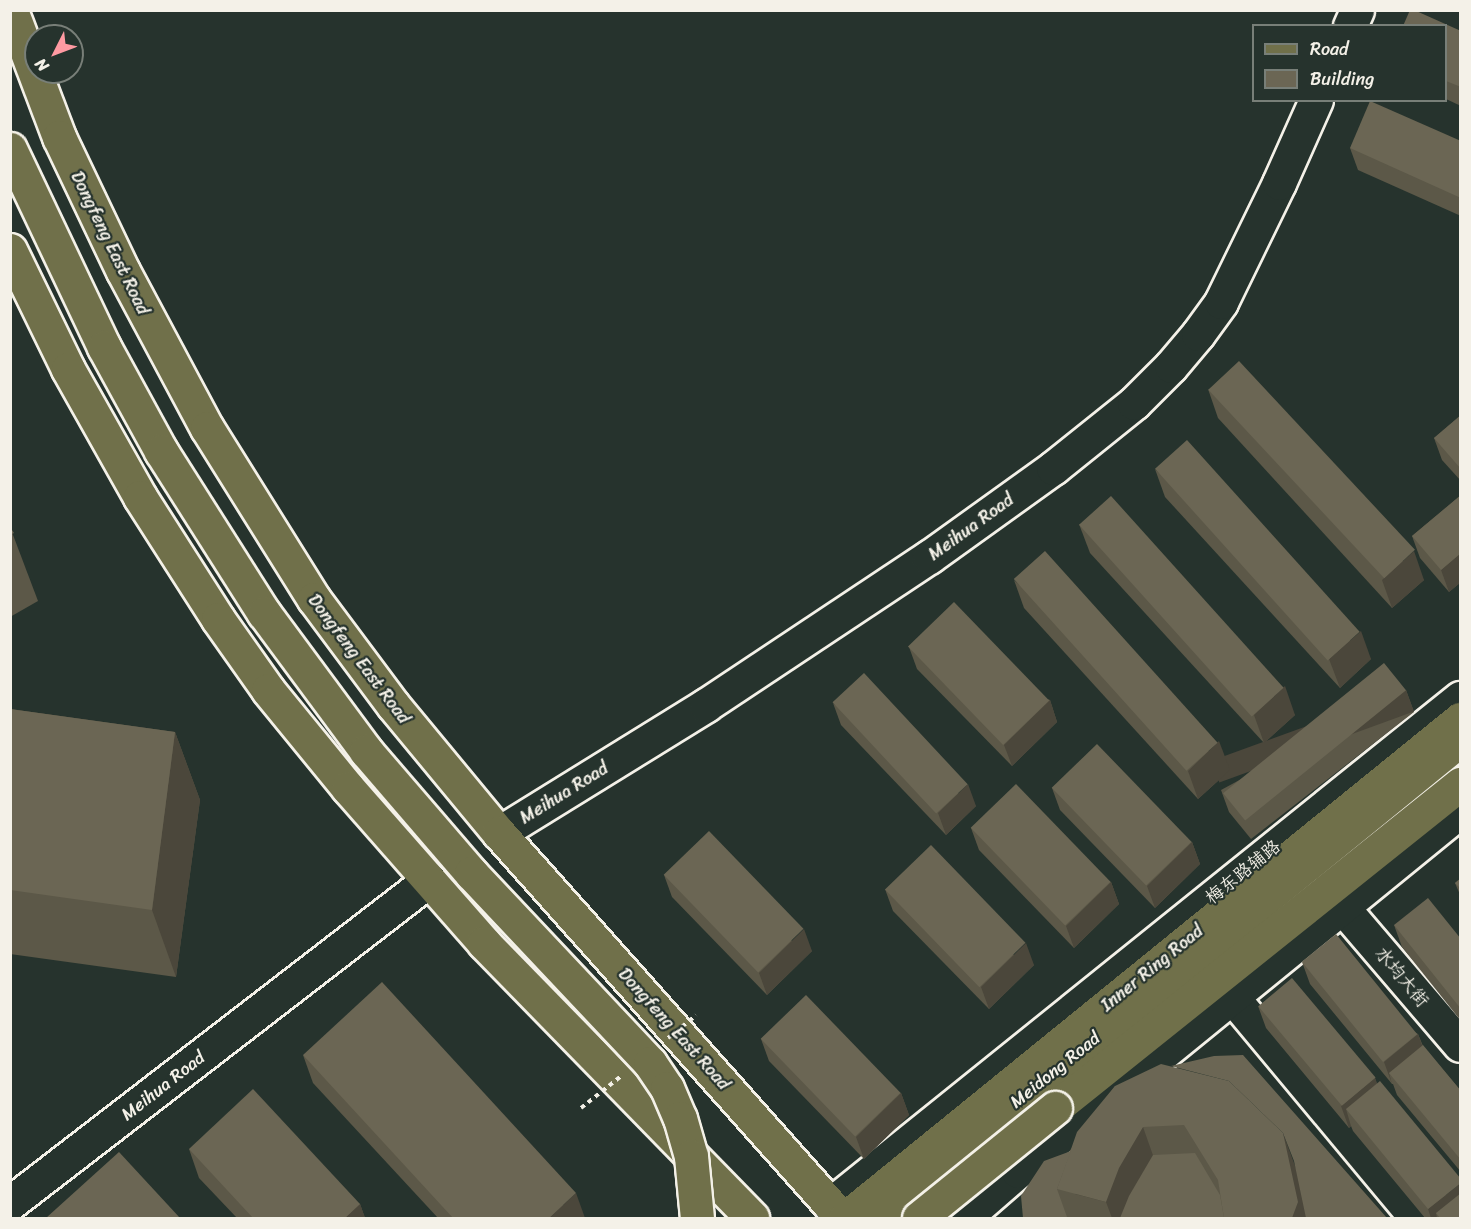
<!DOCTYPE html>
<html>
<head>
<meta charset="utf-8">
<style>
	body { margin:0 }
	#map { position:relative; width:1471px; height:1229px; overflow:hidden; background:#26332d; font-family:Sriracha,"LXGW WenKai TC",sans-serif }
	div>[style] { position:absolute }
	.roads { filter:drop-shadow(2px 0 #f4f1e8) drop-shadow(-2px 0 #f4f1e8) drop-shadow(0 2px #f4f1e8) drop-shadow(0 -2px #f4f1e8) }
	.minor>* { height:33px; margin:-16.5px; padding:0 16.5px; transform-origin:16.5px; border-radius:16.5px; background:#26332d }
	.major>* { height:33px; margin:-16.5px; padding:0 16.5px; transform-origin:16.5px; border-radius:16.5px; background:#70704a }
	.highway>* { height:33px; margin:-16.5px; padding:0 16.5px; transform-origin:16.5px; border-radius:16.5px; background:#70704a }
	.path-bridge>* { height:4px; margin-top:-2px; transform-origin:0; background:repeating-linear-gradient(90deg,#f4f1e8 0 4.5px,transparent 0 9px) }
	.bridges { filter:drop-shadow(2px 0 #f4f1e8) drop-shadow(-2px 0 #f4f1e8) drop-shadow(0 2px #f4f1e8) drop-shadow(0 -2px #f4f1e8) }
	.highway-bridge>* { height:33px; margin:-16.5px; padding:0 16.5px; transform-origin:16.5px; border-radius:16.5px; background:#70704a }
	.wall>* { inset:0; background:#5c5848 }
	.shaded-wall>* { inset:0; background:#4b473b; transform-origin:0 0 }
	.building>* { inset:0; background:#6b6654; transform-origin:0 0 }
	span { translate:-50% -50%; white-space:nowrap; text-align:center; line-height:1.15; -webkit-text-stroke:4.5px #26332d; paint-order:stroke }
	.street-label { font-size:18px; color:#f4f1e8 }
	.frame { position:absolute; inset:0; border:12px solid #f4f1e8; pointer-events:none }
	.legend { position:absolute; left:1252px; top:24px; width:195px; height:78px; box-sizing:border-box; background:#26332d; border:2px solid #787f78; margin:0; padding:8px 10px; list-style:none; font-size:18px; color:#f4f1e8 }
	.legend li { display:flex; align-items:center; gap:12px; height:30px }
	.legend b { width:30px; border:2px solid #787f78 }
	.north { position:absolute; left:24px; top:24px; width:60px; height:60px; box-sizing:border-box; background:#26332d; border:2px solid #787f78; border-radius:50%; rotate:228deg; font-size:16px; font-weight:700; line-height:24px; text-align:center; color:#f4f1e8 }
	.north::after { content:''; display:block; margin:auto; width:21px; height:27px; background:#ff9aa2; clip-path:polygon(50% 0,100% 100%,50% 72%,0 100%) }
</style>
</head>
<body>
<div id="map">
	<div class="roads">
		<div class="minor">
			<div style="left:1350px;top:26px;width:17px;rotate:-66deg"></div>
			<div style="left:499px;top:833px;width:243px;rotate:-31.7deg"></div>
			<div style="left:706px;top:705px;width:268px;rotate:-33.6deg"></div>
			<div style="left:929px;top:557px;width:153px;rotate:-35.7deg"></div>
			<div style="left:1053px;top:468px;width:104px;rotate:-38.7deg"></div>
			<div style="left:1134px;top:403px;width:52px;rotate:-45deg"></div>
			<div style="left:1171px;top:366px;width:42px;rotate:-49.8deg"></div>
			<div style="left:1198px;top:334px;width:39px;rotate:-54deg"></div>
			<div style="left:1221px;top:302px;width:132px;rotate:-64deg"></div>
			<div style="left:1279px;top:183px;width:91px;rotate:-66deg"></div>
			<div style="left:1343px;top:908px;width:180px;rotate:49.5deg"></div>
			<div style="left:1233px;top:998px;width:286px;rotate:50.2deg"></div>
			<div style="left:10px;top:1203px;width:529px;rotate:-37.63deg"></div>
			<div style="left:830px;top:1205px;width:809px;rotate:-38.83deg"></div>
			<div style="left:964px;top:1218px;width:72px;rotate:-41deg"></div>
			<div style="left:1018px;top:1171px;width:570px;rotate:-39.16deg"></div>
		</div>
		<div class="major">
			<div style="left:873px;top:1218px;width:757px;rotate:-39.16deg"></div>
		</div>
		<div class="highway">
			<div style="left:11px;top:10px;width:136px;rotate:69.3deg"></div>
			<div style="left:59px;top:137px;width:148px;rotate:64.5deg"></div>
			<div style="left:123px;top:271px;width:178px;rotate:61.9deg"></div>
			<div style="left:207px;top:428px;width:202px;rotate:58deg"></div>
			<div style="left:314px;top:599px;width:132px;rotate:53.3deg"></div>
			<div style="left:393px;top:705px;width:166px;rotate:50.4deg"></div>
			<div style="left:499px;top:833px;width:516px;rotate:48.3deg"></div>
			<div style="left:10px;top:250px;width:132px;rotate:64deg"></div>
			<div style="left:68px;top:369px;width:147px;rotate:60.6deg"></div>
			<div style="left:140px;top:497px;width:145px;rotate:57.4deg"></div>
			<div style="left:218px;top:619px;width:87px;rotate:54.8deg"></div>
			<div style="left:268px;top:690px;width:127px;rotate:50.8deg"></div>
			<div style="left:348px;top:788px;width:206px;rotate:48.7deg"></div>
			<div style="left:484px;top:943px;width:384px;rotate:45.7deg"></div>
			<div style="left:1035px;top:1127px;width:28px;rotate:-44deg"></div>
			<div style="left:1055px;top:1108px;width:519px;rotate:-38.66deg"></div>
			<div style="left:845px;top:1218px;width:792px;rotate:-39.06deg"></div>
		</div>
	</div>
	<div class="path-bridge">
		<div style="left:668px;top:1038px;width:36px;rotate:-39deg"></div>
		<div style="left:581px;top:1108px;width:50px;rotate:-38.5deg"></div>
	</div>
	<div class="bridges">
		<div class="highway-bridge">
			<div style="left:10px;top:149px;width:219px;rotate:64.6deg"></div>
			<div style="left:104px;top:347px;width:119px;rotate:61.3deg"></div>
			<div style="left:161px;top:451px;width:192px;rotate:57.6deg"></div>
			<div style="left:264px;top:613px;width:172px;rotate:53.5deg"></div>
			<div style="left:366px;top:751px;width:161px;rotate:49.3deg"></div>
			<div style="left:471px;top:873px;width:261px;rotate:46.7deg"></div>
			<div style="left:650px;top:1063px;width:30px;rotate:56deg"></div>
			<div style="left:667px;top:1088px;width:33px;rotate:67deg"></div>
			<div style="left:680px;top:1118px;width:40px;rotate:74deg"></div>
			<div style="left:691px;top:1156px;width:62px;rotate:84.5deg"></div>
			<div style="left:919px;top:1218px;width:175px;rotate:-39deg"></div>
		</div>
	</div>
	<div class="wall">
		<div style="clip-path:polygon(1446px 26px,1461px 31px,1461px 106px,1446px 99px)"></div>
		<div style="clip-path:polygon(1461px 141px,1461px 216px,1358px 170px,1350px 148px)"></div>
		<div style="clip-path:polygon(1208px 389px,1424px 580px,1392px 608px,1218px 418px)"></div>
		<div style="clip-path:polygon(1461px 415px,1461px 481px,1442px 460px,1434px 438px)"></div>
		<div style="clip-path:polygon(1155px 469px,1371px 659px,1340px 688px,1165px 497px)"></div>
		<div style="clip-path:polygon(1461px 495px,1461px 582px,1449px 592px,1420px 558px,1412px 536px)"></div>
		<div style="clip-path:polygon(1079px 524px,1295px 715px,1264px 743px,1090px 553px)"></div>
		<div style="clip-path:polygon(10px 527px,38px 601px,10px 617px)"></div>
		<div style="clip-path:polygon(1014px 580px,1230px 770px,1198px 799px,1024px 608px)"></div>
		<div style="clip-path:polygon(909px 647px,1050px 700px,1057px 722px,1012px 766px,917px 669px)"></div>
		<div style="clip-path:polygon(1406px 690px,1414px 712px,1251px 839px,1229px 812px,1221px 790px)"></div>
		<div style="clip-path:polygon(833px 703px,976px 806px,946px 835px,841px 725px)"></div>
		<div style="clip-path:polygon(10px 709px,175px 732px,200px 800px,176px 977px,10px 954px)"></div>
		<div style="clip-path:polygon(1052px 788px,1192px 842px,1200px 864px,1155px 908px,1060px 810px)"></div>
		<div style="clip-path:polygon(971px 828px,1111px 882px,1119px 904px,1074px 948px,979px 850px)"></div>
		<div style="clip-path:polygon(664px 875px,812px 951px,767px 995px,672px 897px)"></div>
		<div style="clip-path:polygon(1461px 878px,1461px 897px,1455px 883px)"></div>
		<div style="clip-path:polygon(885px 889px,1034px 965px,989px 1009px,893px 911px)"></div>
		<div style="clip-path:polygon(1394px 925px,1461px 939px,1461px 1021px,1402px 947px)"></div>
		<div style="clip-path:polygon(1302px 962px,1418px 1034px,1423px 1046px,1461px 1091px,1461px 1172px,1397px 1095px,1393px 1084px,1392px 1084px,1310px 984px)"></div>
		<div style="clip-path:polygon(1258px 1006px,1375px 1078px,1377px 1084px,1461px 1218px,1425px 1218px,1353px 1131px,1351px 1126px,1349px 1128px,1266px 1028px)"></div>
		<div style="clip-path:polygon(761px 1039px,901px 1093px,909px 1115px,864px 1159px,769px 1061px)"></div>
		<div style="clip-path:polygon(303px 1055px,585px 1218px,438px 1218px,313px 1083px)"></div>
		<div style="clip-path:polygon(1115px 1086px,1387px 1218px,1023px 1218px)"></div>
		<div style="clip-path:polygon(189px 1149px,360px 1204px,365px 1218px,237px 1218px,199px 1178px)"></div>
	</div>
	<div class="shaded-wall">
		<div style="clip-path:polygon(1414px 551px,1424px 580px,1392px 608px,1382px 580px)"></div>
		<div style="clip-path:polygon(1461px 553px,1461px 582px,1449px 592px,1441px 570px)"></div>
		<div style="clip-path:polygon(1361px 631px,1371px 659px,1340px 688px,1329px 659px)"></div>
		<div style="clip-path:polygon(1285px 686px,1295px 715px,1264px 743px,1254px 715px)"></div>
		<div style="left:1406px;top:690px;width:23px;height:207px;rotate:70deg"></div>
		<div style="clip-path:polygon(1050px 700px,1057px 722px,1012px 766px,1004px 745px)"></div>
		<div style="clip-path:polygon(175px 732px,200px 800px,176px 977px,152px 910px)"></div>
		<div style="clip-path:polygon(1219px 741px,1230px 770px,1198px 799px,1188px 771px)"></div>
		<div style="clip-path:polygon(968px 784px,976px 806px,946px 835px,938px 813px)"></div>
		<div style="clip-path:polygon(1192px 842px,1200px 864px,1155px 908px,1147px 886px)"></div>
		<div style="clip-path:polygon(1111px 882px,1119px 904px,1074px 948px,1066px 926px)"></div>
		<div style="clip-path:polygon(804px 929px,812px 951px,767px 995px,759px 973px)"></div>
		<div style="clip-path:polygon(1026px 943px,1034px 965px,989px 1009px,981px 987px)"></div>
		<div style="clip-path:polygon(1418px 1034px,1426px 1056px,1389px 1073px,1392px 1084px,1384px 1062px)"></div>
		<div style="clip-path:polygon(1375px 1078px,1383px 1100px,1346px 1109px,1351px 1126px,1349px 1128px,1341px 1106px)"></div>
		<div style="clip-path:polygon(901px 1093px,909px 1115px,864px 1159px,856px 1137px)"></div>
		<div style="clip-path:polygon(1143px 1127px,1167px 1195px,1153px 1218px,1112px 1218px,1106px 1202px,1075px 1194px)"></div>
		<div style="clip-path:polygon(1283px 1133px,1308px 1201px,1312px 1218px,1292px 1218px)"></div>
		<div style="clip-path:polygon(1461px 1183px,1461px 1211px,1436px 1213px,1437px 1218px,1431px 1218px,1428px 1209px)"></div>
		<div style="clip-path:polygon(576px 1193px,585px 1218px,549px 1218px)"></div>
		<div style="clip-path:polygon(360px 1204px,365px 1218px,345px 1218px)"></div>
	</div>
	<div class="building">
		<div style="clip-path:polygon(1410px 10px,1414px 10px,1461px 31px,1461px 87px,1446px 81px,1446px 26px,1403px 26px)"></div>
		<div style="clip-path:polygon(1370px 101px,1461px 141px,1461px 198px,1350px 148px)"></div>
		<div style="left:1239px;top:361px;width:258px;height:42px;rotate:47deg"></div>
		<div style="clip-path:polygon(1461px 415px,1461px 469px,1434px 438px)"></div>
		<div style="left:1187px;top:440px;width:258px;height:43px;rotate:48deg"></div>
		<div style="clip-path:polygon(1461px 495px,1461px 553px,1441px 570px,1412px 536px)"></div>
		<div style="left:1111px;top:496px;width:258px;height:43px;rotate:48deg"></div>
		<div style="clip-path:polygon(10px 527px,14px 533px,10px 535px)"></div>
		<div style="left:1045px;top:551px;width:258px;height:42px;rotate:48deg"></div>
		<div style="left:954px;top:602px;width:137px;height:64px;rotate:46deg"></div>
		<div style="left:1384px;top:663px;width:35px;height:207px;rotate:51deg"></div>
		<div style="left:864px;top:673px;width:152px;height:43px;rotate:47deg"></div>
		<div style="clip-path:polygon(10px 709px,175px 732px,152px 910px,10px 890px)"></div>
		<div style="left:1097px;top:744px;width:136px;height:63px;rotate:46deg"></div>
		<div style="left:1016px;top:784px;width:136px;height:63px;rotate:46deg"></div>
		<div style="left:709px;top:831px;width:136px;height:63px;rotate:46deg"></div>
		<div style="left:931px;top:845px;width:136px;height:64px;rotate:46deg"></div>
		<div style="clip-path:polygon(1461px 878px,1461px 889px,1455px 883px)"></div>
		<div style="clip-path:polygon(1428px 898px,1461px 939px,1461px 1009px,1394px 925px)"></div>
		<div style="left:1336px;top:934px;width:129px;height:44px;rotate:51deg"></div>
		<div style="left:1292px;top:978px;width:130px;height:44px;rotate:50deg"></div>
		<div style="clip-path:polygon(382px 982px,576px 1193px,549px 1218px,453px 1218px,303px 1055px)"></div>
		<div style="left:806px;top:995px;width:136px;height:63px;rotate:46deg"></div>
		<div style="clip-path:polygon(1423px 1045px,1461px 1091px,1461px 1160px,1389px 1073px)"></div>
		<div style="clip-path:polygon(1243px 1055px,1387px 1218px,1306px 1218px,1294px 1161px,1283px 1133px,1229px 1081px,1171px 1066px,1214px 1056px)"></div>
		<div style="clip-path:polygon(1161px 1064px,1229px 1081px,1283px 1133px,1298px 1202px,1292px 1218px,1224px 1218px,1218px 1180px,1184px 1125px,1143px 1127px,1119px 1168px,1106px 1202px,1057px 1189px,1077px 1132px,1115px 1086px)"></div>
		<div style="clip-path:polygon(1380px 1081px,1461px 1179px,1461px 1183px,1428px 1209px,1346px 1109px)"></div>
		<div style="clip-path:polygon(253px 1089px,360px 1204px,345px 1218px,253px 1218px,189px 1149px)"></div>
		<div style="clip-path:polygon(1071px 1151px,1057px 1189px,1067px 1217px,1073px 1218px,1023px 1218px,1021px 1196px,1044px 1161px)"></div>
		<div style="clip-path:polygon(119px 1152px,180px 1218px,46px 1218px)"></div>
		<div style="clip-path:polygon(1195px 1153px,1220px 1195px,1224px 1218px,1120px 1218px,1129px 1196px,1153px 1155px)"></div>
		<div style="clip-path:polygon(1461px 1193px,1461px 1218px,1440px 1218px,1436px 1213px)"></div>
	</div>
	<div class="street-label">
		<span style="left:110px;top:243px;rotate:64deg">Dongfeng East Road</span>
		<span style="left:971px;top:527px;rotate:-36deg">Meihua Road</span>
		<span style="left:359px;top:659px;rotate:53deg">Dongfeng East Road</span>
		<span style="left:564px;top:793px;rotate:-32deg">Meihua Road</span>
		<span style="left:1243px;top:872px;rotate:-39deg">梅东路辅路</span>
		<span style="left:1152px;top:968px;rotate:-39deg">Inner Ring Road</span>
		<span style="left:1402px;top:977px;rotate:50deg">水均大街</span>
		<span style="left:674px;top:1029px;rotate:48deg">Dongfeng East Road</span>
		<span style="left:1055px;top:1070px;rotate:-39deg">Meidong Road</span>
		<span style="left:163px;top:1086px;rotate:-38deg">Meihua Road</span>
	</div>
	<div class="frame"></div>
	<ul class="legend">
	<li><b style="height:8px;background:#70704a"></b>Road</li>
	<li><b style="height:16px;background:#6b6654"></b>Building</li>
	</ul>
	<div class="north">N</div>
</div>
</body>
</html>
